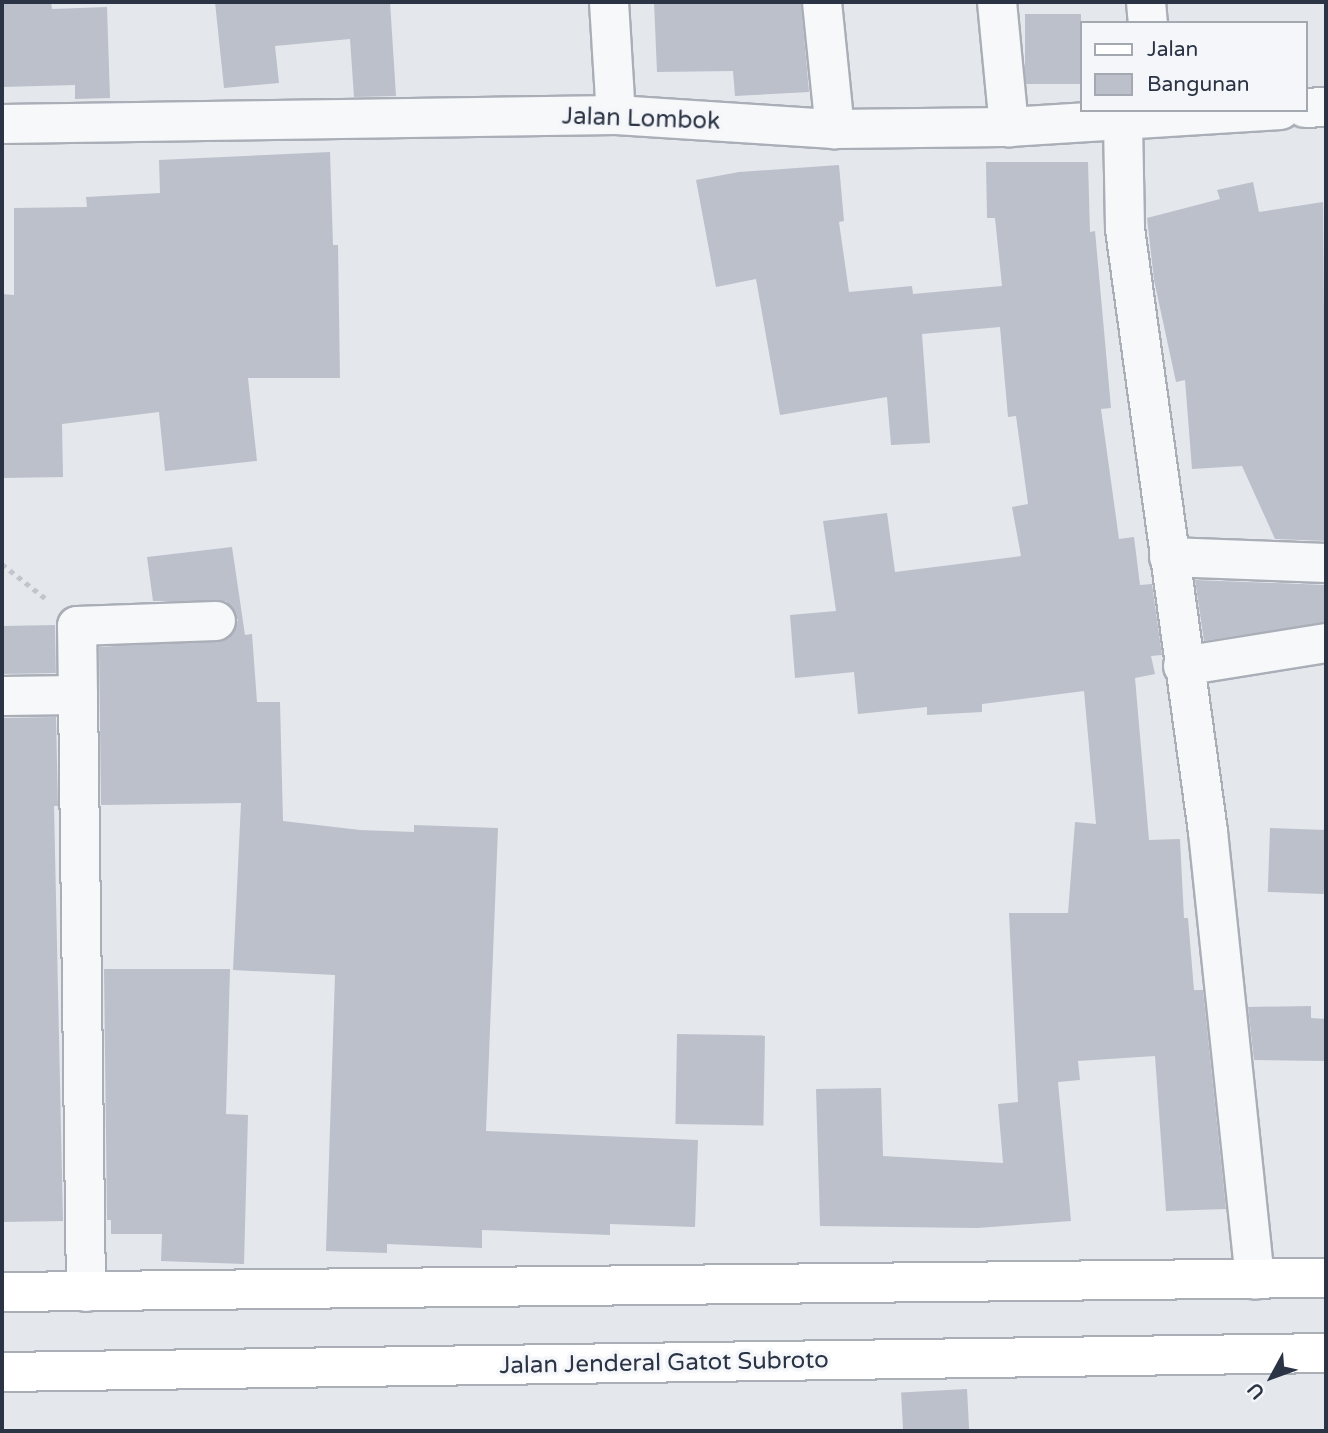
<!DOCTYPE html>
<html>
<head>
<meta charset="utf-8">
<style>
	body { margin:0 }
	#map { position:relative; width:1328px; height:1433px; overflow:hidden; background:#e4e7ec; font-family:"Varela Round",sans-serif }
	div>[style] { position:absolute }
	.building>* { inset:0; background:#bbc0ca; transform-origin:0 0 }
	.path>* { height:4.5px; margin-top:-2.25px; transform-origin:0; background:repeating-linear-gradient(90deg,#c2c5cb 0 5px,transparent 0 10px) }
	.roads { filter:drop-shadow(2px 0 #a9aeb7) drop-shadow(-2px 0 #a9aeb7) drop-shadow(0 2px #a9aeb7) drop-shadow(0 -2px #a9aeb7) }
	.minor>* { height:38px; margin:-19px; padding:0 19px; transform-origin:19px; border-radius:19px; background:#f7f8fa }
	.major>* { height:38px; margin:-19px; padding:0 19px; transform-origin:19px; border-radius:19px; background:#fff }
	span { translate:-50% -50%; white-space:nowrap; text-align:center; line-height:1.15; -webkit-text-stroke:7px #f4f6f9; paint-order:stroke }
	.street-label { font-size:24px; color:#2b3445 }
	.frame { position:absolute; inset:0; border:4px solid #2b3445; pointer-events:none }
	.legend { position:absolute; left:1080px; top:21px; width:228px; height:91px; box-sizing:border-box; background:#f4f6f9; border:2px solid #a4a8b1; margin:0; padding:9px 12px; list-style:none; font-size:21px; color:#2b3445 }
	.legend li { display:flex; align-items:center; gap:14px; height:35px }
	.legend b { width:35px; border:2px solid #a4a8b1 }
	.north { position:absolute; left:1237px; top:1342px; width:70px; height:70px; -webkit-text-stroke:5px #f4f6f9; paint-order:stroke; rotate:229deg; font-size:19px; font-weight:700; line-height:28px; text-align:center; color:#2b3445 }
	.north::after { content:''; display:block; margin:auto; width:24px; height:32px; background:#2b3445; clip-path:polygon(50% 0,100% 100%,50% 72%,0 100%) }
</style>
</head>
<body>
<div id="map">
	<div class="building">
		<div style="clip-path:polygon(2px 2px,51px 2px,52px 9px,107px 7px,110px 98px,75px 99px,75px 85px,2px 87px)"></div>
		<div style="clip-path:polygon(215px 2px,390px 2px,396px 96px,354px 97px,350px 39px,275px 46px,279px 83px,224px 88px)"></div>
		<div style="clip-path:polygon(654px 2px,801px 2px,809px 92px,735px 96px,733px 71px,657px 72px)"></div>
		<div style="left:1081px;top:14px;width:70px;height:56px;rotate:90deg"></div>
		<div style="clip-path:polygon(330px 152px,333px 245px,338px 245px,340px 378px,248px 378px,257px 461px,165px 471px,159px 412px,62px 424px,63px 477px,2px 478px,2px 294px,14px 295px,14px 208px,87px 207px,86px 197px,160px 193px,159px 160px)"></div>
		<div style="clip-path:polygon(986px 162px,1088px 162px,1090px 232px,1095px 231px,1111px 408px,1101px 409px,1119px 539px,1134px 537px,1140px 585px,1152px 584px,1162px 655px,1151px 656px,1155px 674px,1135px 678px,1149px 840px,1180px 839px,1184px 918px,1188px 918px,1194px 990px,1203px 990px,1226px 1209px,1166px 1211px,1155px 1056px,1078px 1061px,1080px 1080px,1058px 1082px,1071px 1221px,977px 1228px,820px 1226px,816px 1089px,881px 1088px,883px 1156px,1003px 1163px,998px 1104px,1018px 1102px,1009px 913px,1068px 913px,1075px 822px,1096px 824px,1084px 691px,982px 704px,982px 712px,927px 715px,927px 707px,858px 714px,854px 672px,795px 678px,790px 615px,836px 611px,823px 521px,887px 513px,895px 572px,1021px 556px,1012px 507px,1028px 504px,1016px 416px,1008px 417px,1000px 327px,922px 334px,930px 443px,891px 445px,887px 397px,780px 415px,756px 279px,716px 287px,696px 180px,739px 172px,839px 165px,844px 221px,839px 222px,849px 292px,912px 286px,913px 294px,1002px 286px,995px 218px,987px 218px)"></div>
		<div style="clip-path:polygon(1253px 182px,1259px 212px,1323px 202px,1326px 541px,1275px 539px,1242px 466px,1192px 469px,1185px 380px,1176px 382px,1154px 280px,1147px 218px,1220px 199px,1217px 190px)"></div>
		<div style="clip-path:polygon(232px 547px,245px 635px,252px 634px,257px 702px,280px 702px,283px 821px,360px 830px,414px 832px,414px 825px,498px 828px,486px 1131px,698px 1140px,695px 1227px,610px 1224px,610px 1235px,482px 1230px,482px 1248px,387px 1244px,387px 1253px,326px 1251px,335px 975px,233px 970px,241px 803px,101px 805px,99px 647px,228px 639px,238px 620px,226px 601px,153px 601px,147px 557px)"></div>
		<div style="clip-path:polygon(1195px 580px,1326px 585px,1326px 622px,1204px 641px)"></div>
		<div style="left:55px;top:625px;width:48px;height:53px;rotate:89deg"></div>
		<div style="clip-path:polygon(56px 717px,58px 806px,54px 806px,63px 1221px,2px 1222px,2px 718px)"></div>
		<div style="left:1270px;top:828px;width:56px;height:64px;rotate:2deg"></div>
		<div style="clip-path:polygon(104px 969px,230px 969px,226px 1114px,248px 1115px,244px 1264px,161px 1261px,162px 1234px,111px 1234px,111px 1220px,107px 1220px)"></div>
		<div style="clip-path:polygon(1311px 1006px,1311px 1018px,1326px 1019px,1326px 1061px,1254px 1060px,1248px 1007px)"></div>
		<div style="left:677px;top:1034px;width:88px;height:90px;rotate:1deg"></div>
		<div style="left:967px;top:1389px;width:42px;height:66px;rotate:87deg"></div>
	</div>
	<div class="path">
		<div style="left:2px;top:564px;width:55px;rotate:38.3deg"></div>
	</div>
	<div class="roads">
		<div class="minor">
			<div style="left:609px;top:2px;width:113px;rotate:86.5deg"></div>
			<div style="left:822px;top:2px;width:128px;rotate:84.2deg"></div>
			<div style="left:997px;top:2px;width:126px;rotate:84.5deg"></div>
			<div style="left:1146px;top:2px;width:21px;rotate:85deg"></div>
			<div style="left:1305px;top:108px;width:21px;rotate:-3deg"></div>
			<div style="left:1123px;top:123px;width:106px;rotate:88.9deg"></div>
			<div style="left:1125px;top:229px;width:609px;rotate:82.16deg"></div>
			<div style="left:1208px;top:832px;width:450px;rotate:84deg"></div>
			<div style="left:2px;top:124px;width:614px;rotate:-0.84deg"></div>
			<div style="left:616px;top:115px;width:219px;rotate:3.7deg"></div>
			<div style="left:835px;top:129px;width:174px;rotate:-0.7deg"></div>
			<div style="left:1009px;top:127px;width:272px;rotate:-3.6deg"></div>
			<div style="left:1169px;top:557px;width:157px;rotate:2.2deg"></div>
			<div style="left:1183px;top:666px;width:145px;rotate:-9.1deg"></div>
			<div style="left:78px;top:695px;width:597px;rotate:89.23deg"></div>
			<div style="left:2px;top:696px;width:76px;rotate:-0.8deg"></div>
			<div style="left:78px;top:695px;width:69px;rotate:-90.8deg"></div>
			<div style="left:77px;top:626px;width:139px;rotate:-2.1deg"></div>
		</div>
		<div class="major">
			<div style="left:2px;top:1292px;width:1324px;rotate:-0.61deg"></div>
			<div style="left:2px;top:1372px;width:1324px;rotate:-0.82deg"></div>
		</div>
	</div>
	<div class="street-label">
		<span style="left:641px;top:119px;rotate:2deg">Jalan Lombok</span>
		<span style="left:664px;top:1363px;rotate:-1deg">Jalan Jenderal Gatot Subroto</span>
	</div>
	<div class="frame"></div>
	<ul class="legend">
	<li><b style="height:9px;background:#fff"></b>Jalan</li>
	<li><b style="height:19px;background:#bbc0ca"></b>Bangunan</li>
	</ul>
	<div class="north">U</div>
</div>
</body>
</html>
